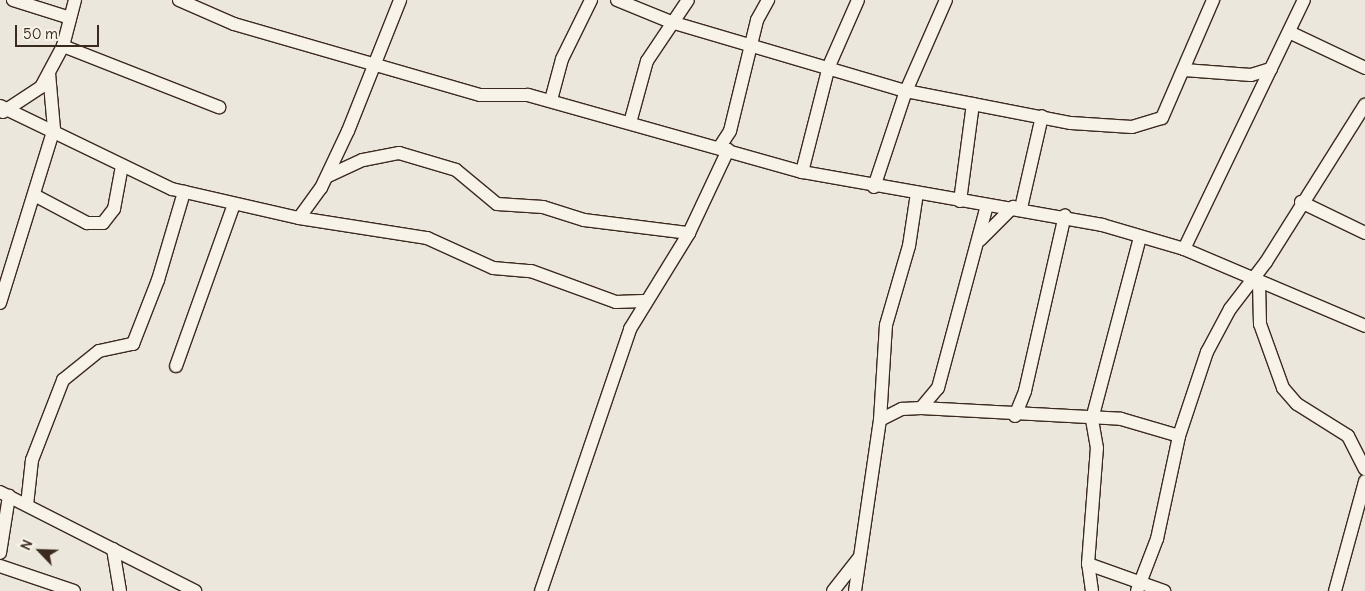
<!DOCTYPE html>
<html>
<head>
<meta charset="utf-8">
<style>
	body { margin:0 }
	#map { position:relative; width:1365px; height:591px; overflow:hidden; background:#ece7dc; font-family:Delius,sans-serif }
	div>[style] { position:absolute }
	.roads { filter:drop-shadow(1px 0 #3b2a1e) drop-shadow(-1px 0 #3b2a1e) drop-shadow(0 1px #3b2a1e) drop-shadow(0 -1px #3b2a1e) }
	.minor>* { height:12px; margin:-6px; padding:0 6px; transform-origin:6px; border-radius:6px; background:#f7f3e8 }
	span { translate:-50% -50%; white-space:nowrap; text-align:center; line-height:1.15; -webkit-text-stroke:4px #f7f3e8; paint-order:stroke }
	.north { position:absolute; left:15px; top:526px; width:50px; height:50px; -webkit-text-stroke:4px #f7f3e8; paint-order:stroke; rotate:294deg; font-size:14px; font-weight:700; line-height:20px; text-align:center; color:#3b2a1e }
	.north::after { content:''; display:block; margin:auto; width:18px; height:22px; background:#3b2a1e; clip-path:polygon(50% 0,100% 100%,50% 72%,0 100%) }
	.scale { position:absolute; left:15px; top:25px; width:84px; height:22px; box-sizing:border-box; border:2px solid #3b2a1e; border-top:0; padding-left:6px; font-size:15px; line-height:18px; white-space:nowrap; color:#3b2a1e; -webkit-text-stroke:4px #f7f3e8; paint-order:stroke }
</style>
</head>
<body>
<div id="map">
	<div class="roads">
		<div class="minor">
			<div style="left:13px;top:0;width:60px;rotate:17.5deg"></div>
			<div style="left:179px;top:0;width:60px;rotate:23.6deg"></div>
			<div style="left:234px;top:24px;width:256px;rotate:16.1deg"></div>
			<div style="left:480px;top:95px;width:48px"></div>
			<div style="left:528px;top:95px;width:285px;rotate:15.7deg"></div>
			<div style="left:802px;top:172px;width:305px;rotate:10deg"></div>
			<div style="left:1102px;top:225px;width:85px;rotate:16.3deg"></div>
			<div style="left:1184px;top:249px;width:197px;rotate:23deg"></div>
			<div style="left:617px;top:0;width:58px;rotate:22.2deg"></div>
			<div style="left:671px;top:22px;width:245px;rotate:16.4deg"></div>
			<div style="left:906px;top:91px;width:168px;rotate:11deg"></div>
			<div style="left:1071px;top:123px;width:61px;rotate:3.8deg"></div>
			<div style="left:1132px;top:127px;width:31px;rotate:-17deg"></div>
			<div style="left:1162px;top:118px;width:129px;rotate:-66.6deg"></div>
			<div style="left:1289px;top:32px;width:84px;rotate:25.3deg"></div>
			<div style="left:63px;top:46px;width:168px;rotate:21.4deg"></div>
			<div style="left:1184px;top:70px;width:67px;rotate:4.3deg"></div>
			<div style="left:1251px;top:75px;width:21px;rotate:-17deg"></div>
			<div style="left:551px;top:100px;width:42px;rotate:-75deg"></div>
			<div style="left:562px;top:59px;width:66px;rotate:-63.8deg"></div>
			<div style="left:0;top:106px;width:191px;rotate:25.8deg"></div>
			<div style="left:172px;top:189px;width:130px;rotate:12.9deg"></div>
			<div style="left:299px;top:218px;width:37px;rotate:-54deg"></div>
			<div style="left:321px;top:188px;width:63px;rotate:-64.7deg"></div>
			<div style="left:348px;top:131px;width:141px;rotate:-68.3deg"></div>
			<div style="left:3px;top:112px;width:45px;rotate:-33.3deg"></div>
			<div style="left:41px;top:87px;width:47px;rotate:-61.8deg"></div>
			<div style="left:63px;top:46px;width:48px;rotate:-75.4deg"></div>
			<div style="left:630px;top:123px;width:64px;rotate:-74.7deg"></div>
			<div style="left:647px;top:61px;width:73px;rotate:-56.1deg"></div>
			<div style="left:719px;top:148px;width:20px;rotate:-57deg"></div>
			<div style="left:730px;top:131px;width:114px;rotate:-76.3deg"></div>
			<div style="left:757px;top:20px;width:23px;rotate:-61deg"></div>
			<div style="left:802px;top:172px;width:109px;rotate:-75.7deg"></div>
			<div style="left:829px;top:66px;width:72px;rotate:-66.3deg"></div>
			<div style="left:328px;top:176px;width:38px;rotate:-25deg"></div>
			<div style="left:363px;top:160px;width:37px;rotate:-11deg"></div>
			<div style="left:399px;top:153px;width:59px;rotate:16.6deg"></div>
			<div style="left:456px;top:170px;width:53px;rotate:39.7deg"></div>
			<div style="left:497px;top:204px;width:46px;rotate:3.7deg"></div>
			<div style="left:543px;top:207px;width:43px;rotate:17.6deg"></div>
			<div style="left:584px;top:220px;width:106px;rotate:7.1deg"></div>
			<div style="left:874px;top:187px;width:101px;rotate:-71.6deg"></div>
			<div style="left:906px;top:91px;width:99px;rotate:-66.3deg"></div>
			<div style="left:36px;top:196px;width:58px;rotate:27.9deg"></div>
			<div style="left:87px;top:223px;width:16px"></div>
			<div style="left:103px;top:223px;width:18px;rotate:-52deg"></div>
			<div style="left:114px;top:209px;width:44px;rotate:-79.5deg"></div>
			<div style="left:960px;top:201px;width:98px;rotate:-82.4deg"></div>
			<div style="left:1301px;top:202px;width:71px;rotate:25.8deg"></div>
			<div style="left:1021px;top:208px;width:94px;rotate:-77.1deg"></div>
			<div style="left:299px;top:218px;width:130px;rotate:8.9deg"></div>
			<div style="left:427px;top:238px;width:72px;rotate:24.4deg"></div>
			<div style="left:493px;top:268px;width:38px;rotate:5deg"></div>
			<div style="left:531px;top:271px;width:90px;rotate:20deg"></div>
			<div style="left:616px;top:302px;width:27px;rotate:-2deg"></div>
			<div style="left:980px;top:240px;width:47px;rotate:-45deg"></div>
			<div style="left:1184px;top:249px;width:276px;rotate:-64.3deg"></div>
			<div style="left:1259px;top:283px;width:41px;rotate:88.6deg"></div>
			<div style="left:1260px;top:324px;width:68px;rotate:70.2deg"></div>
			<div style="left:1283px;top:388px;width:21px;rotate:49deg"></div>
			<div style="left:1297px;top:404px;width:60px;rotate:32.1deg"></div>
			<div style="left:1348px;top:436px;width:37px;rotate:63deg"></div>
			<div style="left:0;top:303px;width:182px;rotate:-72.8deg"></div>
			<div style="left:54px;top:129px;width:56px;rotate:-95.1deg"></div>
			<div style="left:176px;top:366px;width:172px;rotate:-70.3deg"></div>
			<div style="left:921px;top:408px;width:26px;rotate:-50deg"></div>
			<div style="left:938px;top:388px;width:189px;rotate:-75deg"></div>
			<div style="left:1015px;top:416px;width:27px;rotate:-68deg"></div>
			<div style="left:1025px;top:391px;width:180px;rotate:-77.2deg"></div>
			<div style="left:880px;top:420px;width:25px;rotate:-27deg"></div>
			<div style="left:902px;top:409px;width:19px;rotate:-3deg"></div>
			<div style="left:921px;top:408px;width:200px;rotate:3.1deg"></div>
			<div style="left:1121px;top:419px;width:60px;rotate:16.3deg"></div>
			<div style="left:0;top:492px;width:219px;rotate:26.9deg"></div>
			<div style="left:27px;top:505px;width:45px;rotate:-83.7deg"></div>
			<div style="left:32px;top:460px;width:86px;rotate:-68.8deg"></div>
			<div style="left:63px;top:380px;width:46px;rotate:-38.9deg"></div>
			<div style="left:99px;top:351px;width:35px;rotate:-12deg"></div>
			<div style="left:133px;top:344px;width:69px;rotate:-68.7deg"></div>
			<div style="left:158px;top:280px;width:92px;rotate:-73.5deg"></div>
			<div style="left:113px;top:549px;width:43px;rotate:80.5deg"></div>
			<div style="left:0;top:553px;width:58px;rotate:-81deg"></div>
			<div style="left:1088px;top:564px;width:81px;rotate:19.6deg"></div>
			<div style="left:0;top:566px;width:78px;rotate:18.7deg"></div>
			<div style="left:541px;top:591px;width:277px;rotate:-71.2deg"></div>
			<div style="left:630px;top:329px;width:113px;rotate:-58.4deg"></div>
			<div style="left:689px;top:233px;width:92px;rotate:-64.8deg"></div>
			<div style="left:833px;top:591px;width:42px;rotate:-51.8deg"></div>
			<div style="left:855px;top:591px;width:173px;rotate:-81.7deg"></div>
			<div style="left:880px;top:420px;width:95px;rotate:-86.4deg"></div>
			<div style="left:886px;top:325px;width:82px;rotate:-73.8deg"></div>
			<div style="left:909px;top:246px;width:54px;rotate:-81.4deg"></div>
			<div style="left:1092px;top:591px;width:27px;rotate:-98deg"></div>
			<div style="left:1088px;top:564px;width:116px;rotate:-85.6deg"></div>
			<div style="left:1097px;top:448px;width:29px;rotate:-100deg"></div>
			<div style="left:1092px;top:419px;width:188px;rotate:-75.2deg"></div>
			<div style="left:1137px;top:591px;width:56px;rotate:-69deg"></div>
			<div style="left:1157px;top:539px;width:105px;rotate:-77.9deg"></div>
			<div style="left:1179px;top:436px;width:89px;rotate:-71.6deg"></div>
			<div style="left:1207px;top:352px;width:49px;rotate:-61.9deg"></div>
			<div style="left:1230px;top:309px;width:59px;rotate:-52.5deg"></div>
			<div style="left:1266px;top:262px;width:186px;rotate:-57.8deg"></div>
			<div style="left:1335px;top:591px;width:114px;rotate:-74.7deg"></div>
		</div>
	</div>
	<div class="north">N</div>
	<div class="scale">50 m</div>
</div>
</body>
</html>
